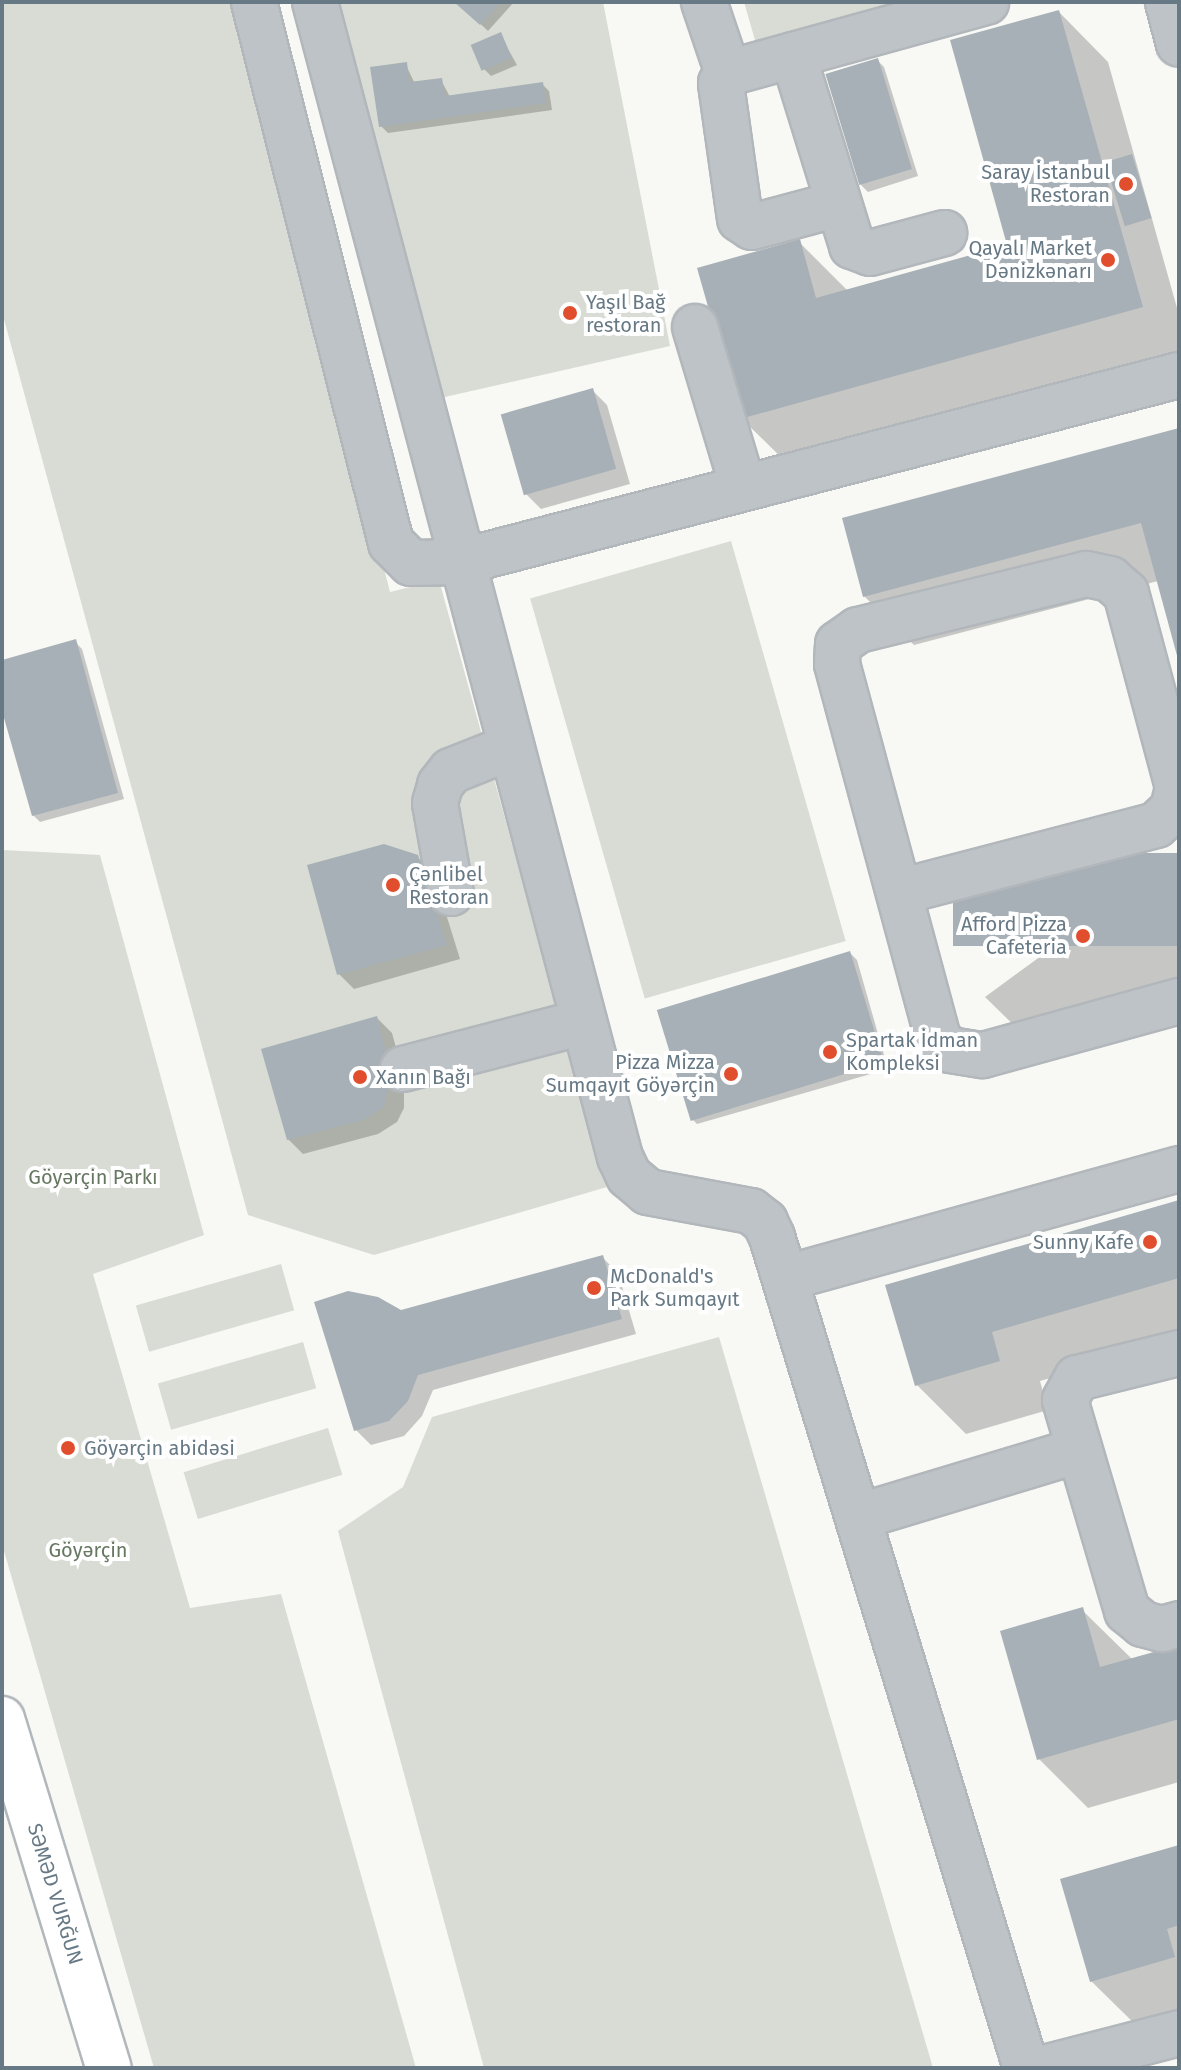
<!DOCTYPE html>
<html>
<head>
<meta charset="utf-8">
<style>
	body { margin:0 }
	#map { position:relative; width:1181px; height:2070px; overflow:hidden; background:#f8f8f5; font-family:"Fira Sans",sans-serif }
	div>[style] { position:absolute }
	.green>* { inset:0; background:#d8dcd4; transform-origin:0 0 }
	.shadow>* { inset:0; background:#0003 }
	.building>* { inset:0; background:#a7b0b6; transform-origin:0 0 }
	.roads { filter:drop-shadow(2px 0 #b2b7bb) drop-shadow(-2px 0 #b2b7bb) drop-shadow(0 2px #b2b7bb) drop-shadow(0 -2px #b2b7bb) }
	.minor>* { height:44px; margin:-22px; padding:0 22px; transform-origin:22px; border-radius:22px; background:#bec3c7 }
	.major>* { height:44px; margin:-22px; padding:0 22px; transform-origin:22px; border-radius:22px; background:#fff }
	.dots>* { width:22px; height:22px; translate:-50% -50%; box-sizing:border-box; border:4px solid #fff; border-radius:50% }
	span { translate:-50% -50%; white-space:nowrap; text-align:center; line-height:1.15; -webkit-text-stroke:8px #fff; paint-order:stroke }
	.poi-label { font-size:20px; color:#677985 }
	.right { translate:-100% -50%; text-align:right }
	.left { translate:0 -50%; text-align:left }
	.park-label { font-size:20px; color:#677862 }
	.street-label { font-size:20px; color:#677985 }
	.frame { position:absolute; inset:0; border:4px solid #677985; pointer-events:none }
</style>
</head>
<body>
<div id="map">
	<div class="green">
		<div style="clip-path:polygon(2px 2px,237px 2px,390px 592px,439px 580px,607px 1187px,374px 1255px,248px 1215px,2px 312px)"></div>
		<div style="clip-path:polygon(333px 2px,603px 2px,670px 346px,436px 399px)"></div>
		<div style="clip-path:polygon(744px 2px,920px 2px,757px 47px)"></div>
		<div style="left:731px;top:541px;width:416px;height:209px;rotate:74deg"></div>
		<div style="clip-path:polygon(2px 850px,100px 855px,204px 1235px,93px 1274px,190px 1608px,281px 1594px,416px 2068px,154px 2068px,2px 1544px)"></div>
		<div style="left:281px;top:1264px;width:48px;height:151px;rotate:74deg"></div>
		<div style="clip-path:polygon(719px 1337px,933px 2068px,484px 2068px,338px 1531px,403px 1487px,432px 1417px)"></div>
		<div style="left:303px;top:1342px;width:48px;height:151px;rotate:74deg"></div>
		<div style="left:328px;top:1428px;width:49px;height:151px;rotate:73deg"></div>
	</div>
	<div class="shadow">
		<div style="clip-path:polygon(457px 2px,514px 2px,488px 31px)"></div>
		<div style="clip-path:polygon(1059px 12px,1108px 62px,1179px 315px,1179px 360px,791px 467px,741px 418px,799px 242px,848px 291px,1010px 246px)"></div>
		<div style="clip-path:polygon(500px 35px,517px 65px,491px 76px,484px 69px)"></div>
		<div style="clip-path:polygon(877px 60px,884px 67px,918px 176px,868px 192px,861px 185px)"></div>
		<div style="clip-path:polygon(406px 65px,415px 84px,441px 80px,450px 97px,542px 84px,549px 91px,552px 110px,388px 133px,381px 126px)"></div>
		<div style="clip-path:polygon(592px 390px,607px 405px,630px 484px,541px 509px,526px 494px)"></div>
		<div style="clip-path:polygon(1179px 431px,1179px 659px,1158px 581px,914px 645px,864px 596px)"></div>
		<div style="clip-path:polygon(75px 642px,82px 649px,124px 799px,40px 822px,33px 815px,2px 703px,2px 662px)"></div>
		<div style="clip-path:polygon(1179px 855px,1179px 1008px,1035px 1046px,985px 997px)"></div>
		<div style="clip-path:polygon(417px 857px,433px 872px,460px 959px,354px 989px,339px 974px)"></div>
		<div style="clip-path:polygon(850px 953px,857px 960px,888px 1069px,697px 1124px,690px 1117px)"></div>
		<div style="clip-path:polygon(377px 1018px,392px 1033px,404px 1077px,404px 1108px,397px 1122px,378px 1134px,303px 1154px,288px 1139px)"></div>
		<div style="clip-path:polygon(1179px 1202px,1179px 1341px,1040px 1381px,1048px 1410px,966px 1434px,917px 1385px,888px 1286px)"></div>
		<div style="clip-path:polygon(603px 1258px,618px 1273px,636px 1334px,433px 1390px,422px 1416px,404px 1436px,371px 1445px,356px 1430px,401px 1312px)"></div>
		<div style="clip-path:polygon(1082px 1610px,1133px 1660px,1179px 1647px,1179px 1782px,1088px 1808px,1039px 1759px)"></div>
		<div style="clip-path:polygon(1179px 1847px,1179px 2019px,1141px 2030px,1091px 1981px)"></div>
	</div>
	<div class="building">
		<div style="clip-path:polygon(454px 2px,501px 2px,480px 25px)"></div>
		<div style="clip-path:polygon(1059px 10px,1143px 307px,740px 419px,697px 268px,800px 239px,816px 298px,1007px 245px,950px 40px)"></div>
		<div style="left:501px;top:32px;width:28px;height:33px;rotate:67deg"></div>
		<div style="left:878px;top:58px;width:116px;height:55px;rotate:73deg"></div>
		<div style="clip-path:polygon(407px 62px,409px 82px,442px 78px,445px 96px,543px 82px,546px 103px,379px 127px,370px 67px)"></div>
		<div style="left:1132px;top:154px;width:67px;height:28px;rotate:73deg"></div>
		<div style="left:593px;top:388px;width:84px;height:96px;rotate:74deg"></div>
		<div style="clip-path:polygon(1179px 428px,1179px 663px,1141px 523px,863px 597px,842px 518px)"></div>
		<div style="clip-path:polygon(76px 639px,118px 793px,32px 816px,2px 711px,2px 660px)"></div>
		<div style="clip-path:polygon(384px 844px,418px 855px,447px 945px,337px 975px,307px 865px)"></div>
		<div style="left:1179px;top:853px;width:93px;height:226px;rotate:90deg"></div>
		<div style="left:850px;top:951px;width:116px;height:202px;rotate:73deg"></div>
		<div style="clip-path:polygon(377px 1016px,392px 1076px,383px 1108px,363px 1120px,287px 1140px,261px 1049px)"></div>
		<div style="clip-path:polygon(1179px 1200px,1179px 1278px,992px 1332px,1000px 1361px,915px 1386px,885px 1285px)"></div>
		<div style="clip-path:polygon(603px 1255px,622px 1319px,418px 1375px,408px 1401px,389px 1421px,354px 1431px,314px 1302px,348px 1291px,378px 1297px,401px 1310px)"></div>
		<div style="clip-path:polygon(1083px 1607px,1100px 1667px,1179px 1645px,1179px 1719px,1037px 1760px,1000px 1631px)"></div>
		<div style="clip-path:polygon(1179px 1845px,1179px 1925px,1167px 1929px,1175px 1957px,1090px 1982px,1060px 1879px)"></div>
	</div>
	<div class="roads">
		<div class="minor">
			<div style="left:254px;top:2px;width:558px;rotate:75.79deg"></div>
			<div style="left:391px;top:543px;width:28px;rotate:45deg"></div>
			<div style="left:411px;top:563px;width:49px;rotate:-1.2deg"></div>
			<div style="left:460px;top:562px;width:743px;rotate:-14.58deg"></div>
			<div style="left:315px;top:2px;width:1195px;rotate:75.21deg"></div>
			<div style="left:620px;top:1157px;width:21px;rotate:65deg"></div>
			<div style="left:629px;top:1176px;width:25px;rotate:40deg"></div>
			<div style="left:648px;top:1192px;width:105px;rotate:10.5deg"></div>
			<div style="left:751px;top:1211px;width:18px;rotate:38deg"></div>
			<div style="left:765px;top:1222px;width:17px;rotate:65deg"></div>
			<div style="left:772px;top:1237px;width:869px;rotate:73deg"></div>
			<div style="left:704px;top:2px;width:75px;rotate:71.3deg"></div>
			<div style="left:1168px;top:2px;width:43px;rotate:75.3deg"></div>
			<div style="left:793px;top:55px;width:200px;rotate:72.8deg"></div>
			<div style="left:852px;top:246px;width:19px;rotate:21deg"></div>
			<div style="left:870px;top:253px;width:77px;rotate:-15.1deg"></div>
			<div style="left:838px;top:204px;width:89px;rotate:165deg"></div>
			<div style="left:752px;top:227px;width:14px;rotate:-146deg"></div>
			<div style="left:740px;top:219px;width:137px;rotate:-98deg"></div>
			<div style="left:721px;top:83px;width:12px;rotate:-55deg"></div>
			<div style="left:728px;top:73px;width:268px;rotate:-15.4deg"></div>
			<div style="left:695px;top:327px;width:167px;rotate:73.3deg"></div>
			<div style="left:899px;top:892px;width:266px;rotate:-14.6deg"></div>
			<div style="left:1156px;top:825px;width:23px;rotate:-43deg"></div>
			<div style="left:1173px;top:809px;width:23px;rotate:-77deg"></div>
			<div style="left:1178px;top:787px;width:201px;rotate:-105deg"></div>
			<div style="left:1126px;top:593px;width:21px;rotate:-139deg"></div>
			<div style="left:1110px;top:579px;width:25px;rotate:-168deg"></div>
			<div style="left:1086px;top:574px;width:235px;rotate:166.2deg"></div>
			<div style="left:858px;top:630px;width:24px;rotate:145deg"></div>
			<div style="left:838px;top:644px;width:20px;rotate:93deg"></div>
			<div style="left:837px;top:664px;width:388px;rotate:74.9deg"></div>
			<div style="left:938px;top:1039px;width:16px;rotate:43deg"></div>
			<div style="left:950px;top:1050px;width:33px;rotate:9deg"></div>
			<div style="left:983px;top:1055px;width:203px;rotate:-15.4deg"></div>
			<div style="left:451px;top:893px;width:91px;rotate:-100.1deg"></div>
			<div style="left:435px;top:803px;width:19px;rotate:-74deg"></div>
			<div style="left:440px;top:785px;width:18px;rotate:-52deg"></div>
			<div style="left:451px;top:771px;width:65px;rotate:-21.8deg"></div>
			<div style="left:403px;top:1069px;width:187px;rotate:-14.6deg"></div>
			<div style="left:786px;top:1278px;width:408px;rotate:-15.5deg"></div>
			<div style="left:1179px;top:1353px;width:105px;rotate:166.2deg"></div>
			<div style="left:1077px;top:1378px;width:25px;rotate:119deg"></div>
			<div style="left:1065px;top:1400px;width:220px;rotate:73.6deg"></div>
			<div style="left:1127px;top:1611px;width:21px;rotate:39deg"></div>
			<div style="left:1143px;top:1624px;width:20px;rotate:15deg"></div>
			<div style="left:1162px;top:1629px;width:18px;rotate:-16deg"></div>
			<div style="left:861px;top:1516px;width:228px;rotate:-16.8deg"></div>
			<div style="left:1044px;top:2068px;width:139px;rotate:-14.5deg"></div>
		</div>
		<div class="major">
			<div style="left:2px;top:1719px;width:365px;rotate:73deg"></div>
		</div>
	</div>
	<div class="dots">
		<div style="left:1126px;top:184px;background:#e04e2d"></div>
		<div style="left:1108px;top:260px;background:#e04e2d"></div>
		<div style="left:570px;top:313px;background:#e04e2d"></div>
		<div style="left:393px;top:885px;background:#e04e2d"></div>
		<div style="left:1083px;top:936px;background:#e04e2d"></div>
		<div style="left:830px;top:1052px;background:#e04e2d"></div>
		<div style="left:731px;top:1074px;background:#e04e2d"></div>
		<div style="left:360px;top:1077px;background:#e04e2d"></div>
		<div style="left:1150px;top:1242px;background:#e04e2d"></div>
		<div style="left:594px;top:1288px;background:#e04e2d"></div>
		<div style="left:68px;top:1448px;background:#e04e2d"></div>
	</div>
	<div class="poi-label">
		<span class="right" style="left:1110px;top:184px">Saray İstanbul<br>Restoran</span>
		<span class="right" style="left:1092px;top:260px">Qayalı Market<br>Dənizkənarı</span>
		<span class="left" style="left:586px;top:314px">Yaşıl Bağ<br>restoran</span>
		<span class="left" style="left:409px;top:886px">Çənlibel<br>Restoran</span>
		<span class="right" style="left:1067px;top:936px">Afford Pizza<br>Cafeteria</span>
		<span class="left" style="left:846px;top:1052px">Spartak İdman<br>Kompleksi</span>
		<span class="right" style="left:715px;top:1074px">Pizza Mizza<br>Sumqayıt Göyərçin</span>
		<span class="left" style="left:376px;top:1077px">Xanın Bağı</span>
		<span class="right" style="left:1134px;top:1242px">Sunny Kafe</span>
		<span class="left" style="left:610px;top:1288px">McDonald's<br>Park Sumqayıt</span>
		<span class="left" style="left:84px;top:1448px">Göyərçin abidəsi</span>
	</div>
	<div class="park-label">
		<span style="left:93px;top:1177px">Göyərçin Parkı</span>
		<span style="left:88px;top:1550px">Göyərçin</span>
	</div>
	<div class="street-label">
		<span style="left:55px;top:1894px;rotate:73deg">SƏMƏD VURĞUN</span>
	</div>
	<div class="frame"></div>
</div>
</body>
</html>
